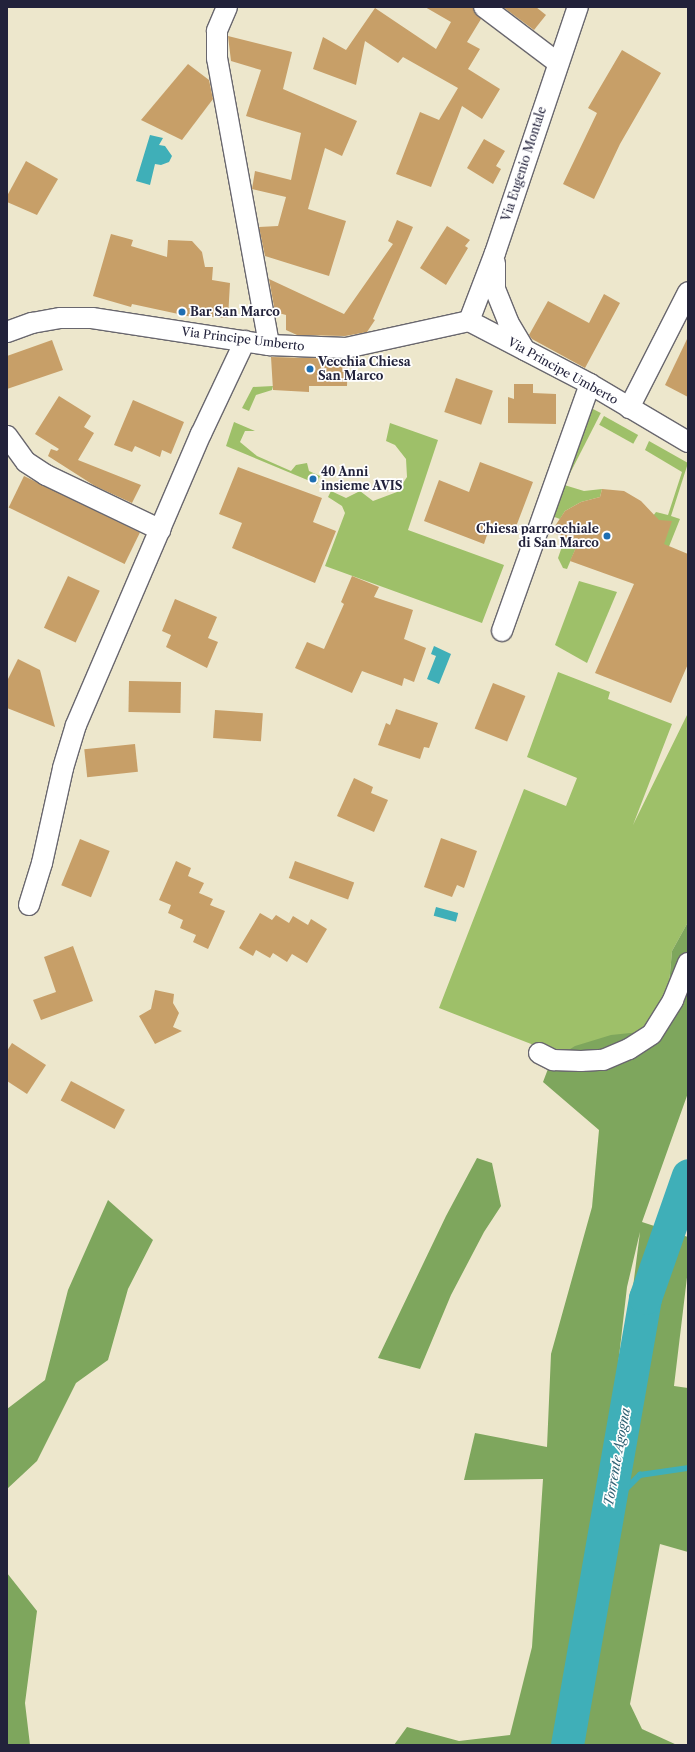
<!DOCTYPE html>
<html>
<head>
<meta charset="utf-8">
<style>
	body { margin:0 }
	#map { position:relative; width:695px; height:1752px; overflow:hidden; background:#ede7cc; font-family:"Libre Caslon Text",serif }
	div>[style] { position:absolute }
	.green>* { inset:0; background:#9ec069; transform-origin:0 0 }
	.forest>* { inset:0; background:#7ea65d }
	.water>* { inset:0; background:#3fafb8; transform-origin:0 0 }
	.stream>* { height:5.5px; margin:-2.75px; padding:0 2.75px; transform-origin:2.75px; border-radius:2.75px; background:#3fafb8 }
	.river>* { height:33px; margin:-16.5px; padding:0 16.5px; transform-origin:16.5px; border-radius:16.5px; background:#3fafb8 }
	.building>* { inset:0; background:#c79f68; transform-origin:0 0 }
	.roads { filter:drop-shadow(1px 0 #69676e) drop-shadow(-1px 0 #69676e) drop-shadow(0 1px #69676e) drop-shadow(0 -1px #69676e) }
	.minor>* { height:20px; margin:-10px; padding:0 10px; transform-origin:10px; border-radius:10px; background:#fff }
	.dots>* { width:11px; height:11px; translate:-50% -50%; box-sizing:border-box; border:2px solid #fff; border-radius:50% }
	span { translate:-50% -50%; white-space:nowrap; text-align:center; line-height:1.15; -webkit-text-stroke:3.5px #fff; paint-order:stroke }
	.street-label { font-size:12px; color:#22223b }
	.poi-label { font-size:12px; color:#22223b; font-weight:700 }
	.left { translate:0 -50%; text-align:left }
	.right { translate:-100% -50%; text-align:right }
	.water-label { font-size:13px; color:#2f6173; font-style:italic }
	.frame { position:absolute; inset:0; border:8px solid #22223b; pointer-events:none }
</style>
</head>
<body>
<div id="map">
	<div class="green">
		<div style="clip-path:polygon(273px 386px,272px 390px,256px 395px,249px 411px,242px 408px,253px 387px)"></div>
		<div style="left:591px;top:408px;width:11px;height:75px;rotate:27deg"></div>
		<div style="left:604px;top:416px;width:39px;height:10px;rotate:29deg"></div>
		<div style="clip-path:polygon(234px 422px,255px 431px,245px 431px,240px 442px,257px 456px,291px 471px,296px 465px,307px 463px,309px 471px,320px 476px,317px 484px,226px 446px)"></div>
		<div style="clip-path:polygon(390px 423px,438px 440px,408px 530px,504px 565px,482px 623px,325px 566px,345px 513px,342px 506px,328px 497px,331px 491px,346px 498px,360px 491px,373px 501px,397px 492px,407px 477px,406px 459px,395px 445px,386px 441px)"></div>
		<div style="clip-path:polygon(649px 441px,688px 463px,671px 516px,680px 519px,668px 549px,654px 543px,653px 516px,656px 512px,668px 515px,682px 472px,645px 450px)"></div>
		<div style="clip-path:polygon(561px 484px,584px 491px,602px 489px,600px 497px,581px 502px,565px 511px,560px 519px,549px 515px)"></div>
		<div style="clip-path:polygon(565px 538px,578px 543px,567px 569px,563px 568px,558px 558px)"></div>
		<div style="clip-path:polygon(579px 581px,617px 592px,587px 663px,555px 645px)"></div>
		<div style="clip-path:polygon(558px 672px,610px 692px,608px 699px,672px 724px,633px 825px,688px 713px,688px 922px,672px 951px,666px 1017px,640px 1032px,551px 1061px,544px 1049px,439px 1008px,524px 789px,566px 806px,577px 778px,527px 757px)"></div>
	</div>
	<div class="forest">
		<div style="clip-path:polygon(688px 922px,688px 1093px,642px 1222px,688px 1237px,688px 1269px,674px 1386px,688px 1388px,688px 1552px,660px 1544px,630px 1704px,642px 1729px,677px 1745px,581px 1745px,581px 1725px,605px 1507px,640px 1232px,627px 1287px,577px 1723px,577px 1745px,394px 1745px,407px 1727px,459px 1741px,510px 1735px,532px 1647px,543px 1479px,464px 1480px,475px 1433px,547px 1447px,551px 1354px,592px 1207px,599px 1130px,543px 1082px,551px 1061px,575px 1046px,611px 1035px,640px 1032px,666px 1017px,672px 951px)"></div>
		<div style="clip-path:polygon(477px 1158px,492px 1163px,501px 1206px,484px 1232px,451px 1295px,420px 1369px,378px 1358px,446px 1216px)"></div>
		<div style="clip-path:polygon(108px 1200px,153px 1240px,128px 1289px,108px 1360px,76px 1383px,37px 1461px,7px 1489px,7px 1409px,45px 1380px,68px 1290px)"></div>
		<div style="clip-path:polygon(7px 1573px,37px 1611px,25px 1703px,30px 1745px,7px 1745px)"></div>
	</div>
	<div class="water">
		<div style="clip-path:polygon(150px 135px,163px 138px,159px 145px,165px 146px,172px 156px,169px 162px,161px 165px,155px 164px,150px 185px,136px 181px)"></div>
		<div style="clip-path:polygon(434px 646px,451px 654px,439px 684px,427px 679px,436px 656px,431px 654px)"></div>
		<div style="left:436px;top:907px;width:23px;height:9px;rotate:15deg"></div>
	</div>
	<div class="stream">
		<div style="left:609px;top:1506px;width:44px;rotate:-45deg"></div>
		<div style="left:640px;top:1475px;width:49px;rotate:-8.3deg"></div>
	</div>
	<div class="river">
		<div style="left:567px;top:1745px;width:454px;rotate:-80.1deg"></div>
		<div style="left:645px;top:1298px;width:130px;rotate:-70.7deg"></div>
	</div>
	<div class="building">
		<div style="clip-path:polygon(425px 7px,473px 7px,481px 19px,467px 42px,480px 49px,468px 69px,500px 89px,482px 119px,462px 106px,431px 187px,396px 174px,420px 112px,439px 120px,458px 88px,403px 57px,398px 63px,365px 41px,356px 85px,313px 69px,323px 37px,346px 50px,375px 8px,436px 49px,451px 22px)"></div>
		<div style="clip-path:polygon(503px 7px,536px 7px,546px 15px,534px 30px)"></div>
		<div style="clip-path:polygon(228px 36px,292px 52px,283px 89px,357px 121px,342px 156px,325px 148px,308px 209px,346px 221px,329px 276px,265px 256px,259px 227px,278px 226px,286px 197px,252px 189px,255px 171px,291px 180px,301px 133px,246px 116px,261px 70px,231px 61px)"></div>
		<div style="clip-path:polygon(622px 50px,661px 73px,620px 144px,594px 199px,563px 184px,597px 113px,588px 108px)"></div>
		<div style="clip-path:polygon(188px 64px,209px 80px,213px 99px,182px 140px,141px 120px)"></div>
		<div style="clip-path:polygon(484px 139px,505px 151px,496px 166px,501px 169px,493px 184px,467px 168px)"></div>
		<div style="clip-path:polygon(26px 161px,58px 179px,37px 215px,7px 202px,7px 196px)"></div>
		<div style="clip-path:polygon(397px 220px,413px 227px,373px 319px,375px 320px,367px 332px,345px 336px,297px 335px,286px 330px,286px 315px,275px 312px,269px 279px,344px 314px,393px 244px,388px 241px)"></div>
		<div style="clip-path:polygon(447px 226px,470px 240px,465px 246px,468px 248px,446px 285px,420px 268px)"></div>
		<div style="clip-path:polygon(111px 234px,133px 240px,131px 246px,167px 257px,168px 240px,192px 241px,202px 252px,205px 267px,213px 267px,212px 280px,230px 283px,228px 318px,197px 316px,197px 318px,132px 304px,131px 307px,93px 296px)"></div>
		<div style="clip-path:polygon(604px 294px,620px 303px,585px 368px,532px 339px,529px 335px,548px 301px,589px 323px)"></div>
		<div style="clip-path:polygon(688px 337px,688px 397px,665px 385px)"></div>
		<div style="clip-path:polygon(52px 340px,63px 370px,7px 389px,7px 356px)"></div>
		<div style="clip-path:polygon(271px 357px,348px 359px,347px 386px,309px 386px,309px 392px,273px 390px)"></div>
		<div style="left:456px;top:378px;width:39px;height:36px;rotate:19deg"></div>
		<div style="clip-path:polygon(514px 384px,533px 384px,533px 393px,556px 394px,556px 424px,508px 423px,508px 397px,514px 399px)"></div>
		<div style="clip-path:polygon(59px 396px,91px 416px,84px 427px,94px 433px,78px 460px,141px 485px,132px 503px,95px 486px,48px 456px,51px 449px,57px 451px,59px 449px,35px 434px)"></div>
		<div style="clip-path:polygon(133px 400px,184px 422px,171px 454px,162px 450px,160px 457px,135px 446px,132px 452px,114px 445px)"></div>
		<div style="clip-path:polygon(480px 462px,533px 482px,514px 532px,491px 523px,484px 544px,424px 521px,439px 480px,469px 492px)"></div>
		<div style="clip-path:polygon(238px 467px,322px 498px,313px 522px,336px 531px,315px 583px,232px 548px,242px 523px,219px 514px)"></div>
		<div style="left:24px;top:476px;width:129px;height:35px;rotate:26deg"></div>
		<div style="clip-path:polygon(602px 489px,624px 491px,641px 501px,659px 520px,672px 521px,664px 544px,688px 554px,688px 664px,671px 703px,595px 673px,634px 584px,570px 561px,578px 543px,551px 532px,565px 511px,581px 502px,600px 497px)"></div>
		<div style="left:68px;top:576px;width:35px;height:57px;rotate:25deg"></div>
		<div style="clip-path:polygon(352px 576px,379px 587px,374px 597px,413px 610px,404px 639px,426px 648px,414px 682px,404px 678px,402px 686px,362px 671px,352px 693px,295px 668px,307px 642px,324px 649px,344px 604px,341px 602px)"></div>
		<div style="clip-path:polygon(175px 599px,217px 617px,208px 638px,218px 642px,207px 668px,166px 647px,171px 635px,162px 631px)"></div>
		<div style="clip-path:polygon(18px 659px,40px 670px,55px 727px,7px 708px,7px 681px)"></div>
		<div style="left:129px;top:681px;width:52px;height:31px;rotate:1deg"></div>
		<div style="left:493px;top:683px;width:35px;height:49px;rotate:22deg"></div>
		<div style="clip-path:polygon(396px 709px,438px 723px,429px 748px,424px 747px,420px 759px,378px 745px,386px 723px,390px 725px)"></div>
		<div style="left:215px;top:710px;width:48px;height:28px;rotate:4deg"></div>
		<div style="left:135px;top:744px;width:28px;height:51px;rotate:84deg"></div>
		<div style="clip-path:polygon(354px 778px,373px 787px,371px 793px,388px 800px,374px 832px,337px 816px)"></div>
		<div style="clip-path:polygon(441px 838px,477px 851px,464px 888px,457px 885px,452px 897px,424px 887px)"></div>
		<div style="left:80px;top:839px;width:32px;height:50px;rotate:22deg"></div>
		<div style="clip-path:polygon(176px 861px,191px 868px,188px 876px,204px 883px,199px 893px,213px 899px,210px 905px,225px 911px,208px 949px,193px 942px,196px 935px,180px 928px,183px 920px,168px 913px,171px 905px,159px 900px)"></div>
		<div style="left:295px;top:861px;width:63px;height:18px;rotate:20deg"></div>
		<div style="clip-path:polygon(260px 913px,272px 920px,276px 915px,289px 923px,293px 916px,308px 925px,311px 919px,327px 929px,307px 963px,292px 954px,287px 962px,273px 953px,270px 958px,256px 950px,253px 956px,239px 948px)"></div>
		<div style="clip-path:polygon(73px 946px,93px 1001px,41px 1020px,33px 1000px,56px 992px,44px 957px)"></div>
		<div style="clip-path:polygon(155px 990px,174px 994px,173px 1003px,179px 1013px,173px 1027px,182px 1031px,155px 1044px,139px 1016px,151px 1009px)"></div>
		<div style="clip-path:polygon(12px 1043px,46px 1065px,27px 1094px,7px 1081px,7px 1051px)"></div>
		<div style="left:71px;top:1081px;width:61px;height:22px;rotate:28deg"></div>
	</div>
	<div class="roads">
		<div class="minor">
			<div style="left:227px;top:7px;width:26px;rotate:113deg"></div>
			<div style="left:217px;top:31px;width:27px;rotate:90deg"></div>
			<div style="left:217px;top:58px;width:292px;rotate:79.7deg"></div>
			<div style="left:484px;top:7px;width:93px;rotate:37.1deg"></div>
			<div style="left:495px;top:263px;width:26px;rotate:90deg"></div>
			<div style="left:495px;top:289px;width:35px;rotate:68deg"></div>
			<div style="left:508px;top:322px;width:33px;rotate:59deg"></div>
			<div style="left:469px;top:321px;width:73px;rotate:-69.1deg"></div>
			<div style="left:495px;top:253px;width:260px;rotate:-71.4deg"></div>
			<div style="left:7px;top:332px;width:27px;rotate:-20deg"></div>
			<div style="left:32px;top:323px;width:29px;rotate:-10deg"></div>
			<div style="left:61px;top:318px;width:31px"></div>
			<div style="left:92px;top:318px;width:179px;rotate:8.7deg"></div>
			<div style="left:269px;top:345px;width:77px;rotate:2.2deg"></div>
			<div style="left:346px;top:348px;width:126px;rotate:-12.4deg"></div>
			<div style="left:469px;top:321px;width:136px;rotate:27.5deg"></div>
			<div style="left:590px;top:384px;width:114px;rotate:30.6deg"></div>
			<div style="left:629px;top:408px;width:130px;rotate:-63deg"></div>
			<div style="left:7px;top:436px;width:32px;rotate:54deg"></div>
			<div style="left:26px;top:462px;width:24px;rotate:33deg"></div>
			<div style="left:46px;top:475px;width:127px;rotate:25.6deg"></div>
			<div style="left:502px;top:631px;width:262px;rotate:-70.4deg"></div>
			<div style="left:29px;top:905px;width:44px;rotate:-72.8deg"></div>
			<div style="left:42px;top:863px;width:97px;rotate:-77.5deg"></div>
			<div style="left:63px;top:768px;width:45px;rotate:-73.2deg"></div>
			<div style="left:76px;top:725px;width:317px;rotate:-66.8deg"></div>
			<div style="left:201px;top:434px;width:103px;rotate:-64.7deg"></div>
			<div style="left:539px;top:1053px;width:16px;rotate:27deg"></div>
			<div style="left:553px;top:1060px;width:28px;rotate:2deg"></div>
			<div style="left:581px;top:1061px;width:22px;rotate:-3deg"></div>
			<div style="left:603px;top:1060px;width:28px;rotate:-23deg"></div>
			<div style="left:629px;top:1049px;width:27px;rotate:-33deg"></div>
			<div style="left:652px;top:1034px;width:40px;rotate:-58deg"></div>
			<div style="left:673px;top:1000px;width:40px;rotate:-68deg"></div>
		</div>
	</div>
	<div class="dots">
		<div style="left:182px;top:312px;background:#1f6fb2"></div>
		<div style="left:310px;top:369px;background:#1f6fb2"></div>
		<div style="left:313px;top:479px;background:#1f6fb2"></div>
		<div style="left:607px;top:536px;background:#1f6fb2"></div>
	</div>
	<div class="street-label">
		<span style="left:524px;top:164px;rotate:-72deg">Via Eugenio Montale</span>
		<span style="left:243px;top:339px;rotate:7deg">Via Principe Umberto</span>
		<span style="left:563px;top:371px;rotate:29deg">Via Principe Umberto</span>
	</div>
	<div class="poi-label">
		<span class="left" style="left:190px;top:312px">Bar San Marco</span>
		<span class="left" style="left:318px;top:369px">Vecchia Chiesa<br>San Marco</span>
		<span class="left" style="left:321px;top:479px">40 Anni<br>insieme AVIS</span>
		<span class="right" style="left:599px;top:536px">Chiesa parrocchiale<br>di San Marco</span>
	</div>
	<div class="water-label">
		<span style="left:617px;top:1457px;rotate:-80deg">Torrente Agogna</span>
	</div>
	<div class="frame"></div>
</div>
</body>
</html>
